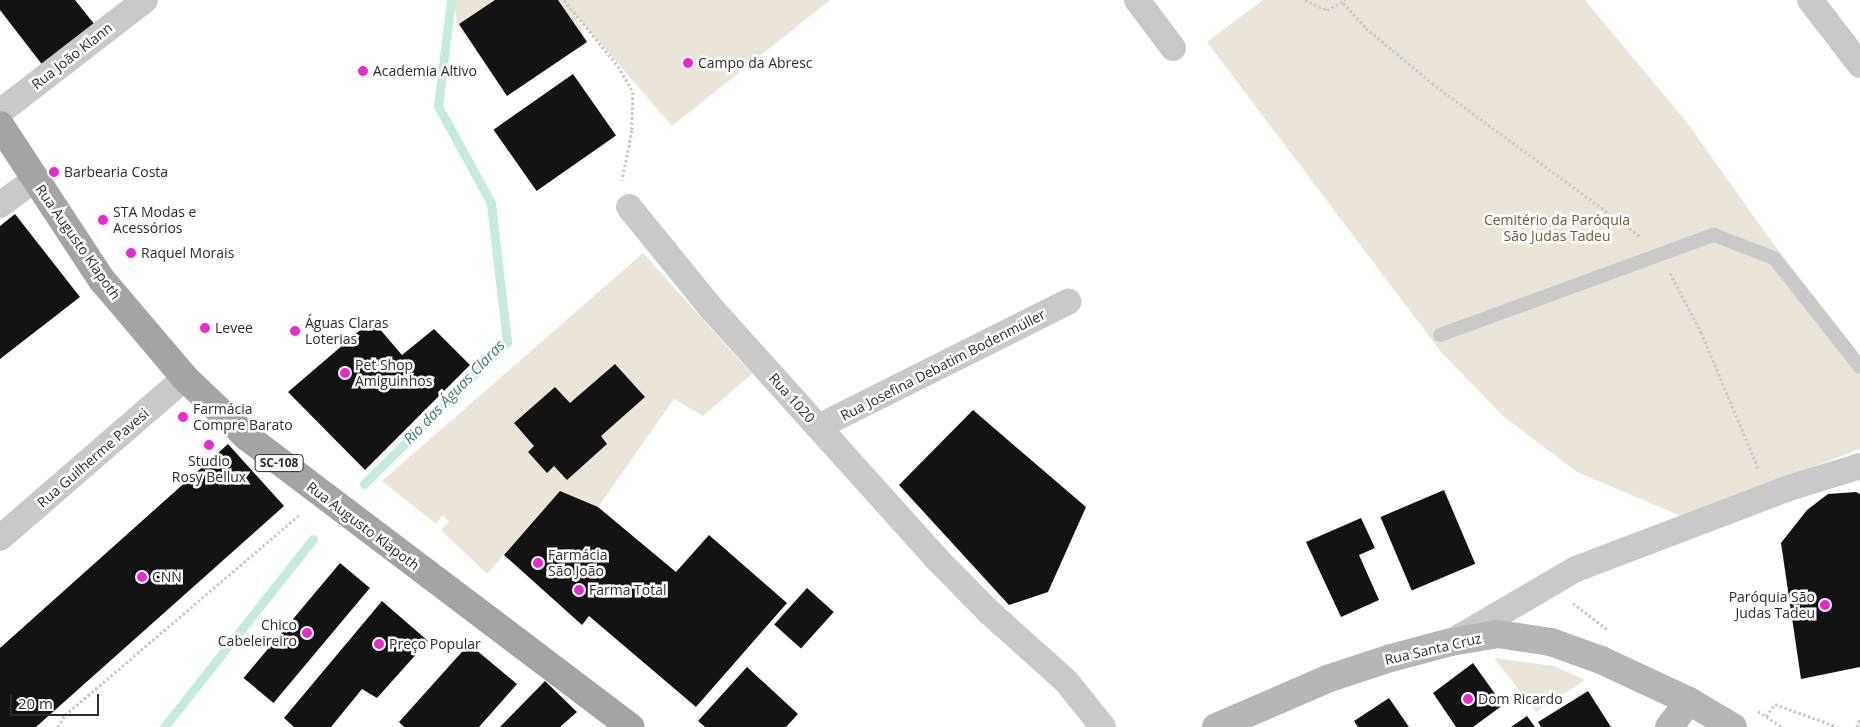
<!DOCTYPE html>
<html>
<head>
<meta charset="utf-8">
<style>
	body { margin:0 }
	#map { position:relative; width:1860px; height:727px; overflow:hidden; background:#fff; font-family:"Open Sans",sans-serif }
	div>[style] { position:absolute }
	.green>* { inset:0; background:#ebe5d9 }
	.stream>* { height:9px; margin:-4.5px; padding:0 4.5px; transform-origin:4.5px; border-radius:4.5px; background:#c4ebdb }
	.building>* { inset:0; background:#131313; transform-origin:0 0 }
	.path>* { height:3px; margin-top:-1.5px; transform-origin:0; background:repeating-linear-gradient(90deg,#c9c9c9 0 2.5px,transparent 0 5px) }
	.lane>* { height:14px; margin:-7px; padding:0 7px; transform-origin:7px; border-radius:7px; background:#c9c9c9 }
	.street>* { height:26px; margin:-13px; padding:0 13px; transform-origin:13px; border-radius:13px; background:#c9c9c9 }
	.secondary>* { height:28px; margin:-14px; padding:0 14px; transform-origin:14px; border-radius:14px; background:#b6b6b6 }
	.primary>* { height:28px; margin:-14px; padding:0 14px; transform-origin:14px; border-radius:14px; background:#a4a4a4 }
	.dots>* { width:14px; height:14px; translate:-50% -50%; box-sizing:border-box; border:2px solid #fff; border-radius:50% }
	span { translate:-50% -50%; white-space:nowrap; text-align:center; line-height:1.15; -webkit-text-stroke:5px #fff; paint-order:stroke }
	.shield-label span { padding:1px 4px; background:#fff; border:1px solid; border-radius:4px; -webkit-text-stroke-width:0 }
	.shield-label { font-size:12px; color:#2c2c2c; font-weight:700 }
	.street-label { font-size:14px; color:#2c2c2c }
	.poi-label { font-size:14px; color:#2c2c2c }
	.left { translate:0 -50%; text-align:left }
	.right { translate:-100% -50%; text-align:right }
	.park-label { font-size:14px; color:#685c39 }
	.water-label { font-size:15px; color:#358363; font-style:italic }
	.scale { position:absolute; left:10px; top:694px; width:89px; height:22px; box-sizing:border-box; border:2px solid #2c2c2c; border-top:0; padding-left:6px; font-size:15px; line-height:18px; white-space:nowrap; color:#2c2c2c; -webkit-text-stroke:4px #fff; paint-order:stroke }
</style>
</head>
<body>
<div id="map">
	<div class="green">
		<div style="clip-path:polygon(454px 0,830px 0,672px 126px,575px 14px,587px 42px,507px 96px,457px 24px)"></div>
		<div style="clip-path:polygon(1263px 0,1585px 0,1686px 121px,1769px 238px,1860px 355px,1860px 449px,1683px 517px,1577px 472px,1503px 416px,1441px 352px,1207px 42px)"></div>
		<div style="clip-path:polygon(643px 253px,752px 374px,703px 416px,674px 399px,598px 507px,504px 555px,487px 574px,441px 530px,449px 522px,443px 515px,436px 524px,382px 481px)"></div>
		<div style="clip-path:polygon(1494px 658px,1554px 666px,1585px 680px,1536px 712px)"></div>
	</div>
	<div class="stream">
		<div style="left:364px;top:484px;width:202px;rotate:-44.8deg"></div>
		<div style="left:507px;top:342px;width:140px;rotate:-96.6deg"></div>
		<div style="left:491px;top:203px;width:111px;rotate:-118.7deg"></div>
		<div style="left:438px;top:106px;width:107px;rotate:-83deg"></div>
		<div style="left:164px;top:727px;width:240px;rotate:-51.6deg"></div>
	</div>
	<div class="building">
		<div style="clip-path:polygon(0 0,75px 0,95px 25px,44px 67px,0 10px)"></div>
		<div style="clip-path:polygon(495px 0,558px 0,587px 42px,507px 96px,459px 24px)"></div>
		<div style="left:573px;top:74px;width:75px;height:97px;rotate:55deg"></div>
		<div style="clip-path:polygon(15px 214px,80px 297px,0 359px,0 226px)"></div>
		<div style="clip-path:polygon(372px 320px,402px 355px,434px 329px,470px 365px,365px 470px,288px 392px)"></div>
		<div style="clip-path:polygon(615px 364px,645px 397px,601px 436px,607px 444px,567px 480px,554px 466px,547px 473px,528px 452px,534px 446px,514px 423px,555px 387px,570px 403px)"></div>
		<div style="clip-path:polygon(973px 410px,1086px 507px,1048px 592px,1009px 605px,899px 485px)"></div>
		<div style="clip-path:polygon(228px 444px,284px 506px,36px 727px,0 727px,0 648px)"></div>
		<div style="left:1444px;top:490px;width:80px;height:69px;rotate:67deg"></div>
		<div style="clip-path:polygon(560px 491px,598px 507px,676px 572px,709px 535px,787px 603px,696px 707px,589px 616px,582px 625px,504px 555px)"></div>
		<div style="clip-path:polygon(1856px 492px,1860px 494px,1860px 667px,1801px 679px,1781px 543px,1807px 510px,1828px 494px)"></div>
		<div style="clip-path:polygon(1361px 518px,1375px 548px,1359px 555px,1379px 600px,1341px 617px,1306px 542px)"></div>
		<div style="left:340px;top:563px;width:39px;height:150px;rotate:40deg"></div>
		<div style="left:807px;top:588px;width:36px;height:49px;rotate:42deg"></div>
		<div style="clip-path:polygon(382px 601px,428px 641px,377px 698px,362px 689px,331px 727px,294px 727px,284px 718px)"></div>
		<div style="clip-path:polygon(469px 644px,517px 684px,479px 727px,404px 727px,399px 722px)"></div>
		<div style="clip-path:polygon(1473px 663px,1503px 705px,1473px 727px,1456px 727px,1433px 693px)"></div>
		<div style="clip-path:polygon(747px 667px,798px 714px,786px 727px,705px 727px,698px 721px)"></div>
		<div style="clip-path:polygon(545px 681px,577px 712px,560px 727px,500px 727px)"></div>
		<div style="clip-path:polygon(1588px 691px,1611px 727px,1541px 727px,1538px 722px)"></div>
		<div style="clip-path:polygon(1389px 698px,1409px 727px,1358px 727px,1354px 721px)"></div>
		<div style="clip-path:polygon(1527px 716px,1535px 727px,1511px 727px)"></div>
	</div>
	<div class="path">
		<div style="left:564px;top:0;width:85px;rotate:50.7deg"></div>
		<div style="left:618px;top:66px;width:30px;rotate:60deg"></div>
		<div style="left:633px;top:92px;width:38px;rotate:92deg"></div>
		<div style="left:632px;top:130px;width:51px;rotate:101.3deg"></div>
		<div style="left:1305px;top:0;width:24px;rotate:24deg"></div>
		<div style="left:1327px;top:10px;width:21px;rotate:-28deg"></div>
		<div style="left:1343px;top:3px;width:34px;rotate:47deg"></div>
		<div style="left:1366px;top:28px;width:86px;rotate:39.8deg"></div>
		<div style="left:1432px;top:83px;width:260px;rotate:36.4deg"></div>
		<div style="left:1670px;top:273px;width:67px;rotate:62.3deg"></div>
		<div style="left:1701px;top:332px;width:150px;rotate:67.2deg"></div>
		<div style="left:1573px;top:603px;width:43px;rotate:37.4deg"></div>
		<div style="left:1758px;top:711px;width:29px;rotate:34deg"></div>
		<div style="left:1766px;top:716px;width:15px;rotate:-53deg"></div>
		<div style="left:1775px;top:704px;width:67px;rotate:20.1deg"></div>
		<div style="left:58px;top:727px;width:14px;rotate:-60deg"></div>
		<div style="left:65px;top:715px;width:309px;rotate:-40.5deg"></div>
		<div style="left:1857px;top:727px;width:9px;rotate:-72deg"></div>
	</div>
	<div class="lane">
		<div style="left:1440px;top:335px;width:292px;rotate:-20.1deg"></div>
		<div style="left:1714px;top:235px;width:64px;rotate:21deg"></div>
		<div style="left:1774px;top:258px;width:139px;rotate:51.7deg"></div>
	</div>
	<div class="street">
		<div style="left:1137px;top:0;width:60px;rotate:53.1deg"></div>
		<div style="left:1810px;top:0;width:82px;rotate:52.4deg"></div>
		<div style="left:0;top:112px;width:183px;rotate:-37.7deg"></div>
		<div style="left:0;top:205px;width:42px;rotate:-36.3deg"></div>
		<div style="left:629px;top:207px;width:132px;rotate:50.9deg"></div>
		<div style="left:712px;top:309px;width:335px;rotate:48deg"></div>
		<div style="left:936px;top:558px;width:76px;rotate:45.5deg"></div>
		<div style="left:989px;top:612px;width:103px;rotate:41.9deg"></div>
		<div style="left:1066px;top:681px;width:59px;rotate:51.2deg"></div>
		<div style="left:818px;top:427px;width:280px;rotate:-26.6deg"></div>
		<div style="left:0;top:538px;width:245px;rotate:-40.9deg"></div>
		<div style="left:1451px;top:642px;width:145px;rotate:-30.3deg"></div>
		<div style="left:1576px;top:569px;width:228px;rotate:-20.8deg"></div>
		<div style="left:1789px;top:488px;width:74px;rotate:-17.2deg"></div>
	</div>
	<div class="secondary">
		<div style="left:1216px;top:727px;width:124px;rotate:-23.3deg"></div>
		<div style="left:1330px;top:678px;width:64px;rotate:-18.2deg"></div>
		<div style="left:1391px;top:658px;width:62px;rotate:-14.9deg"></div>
		<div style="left:1451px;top:642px;width:48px;rotate:-9.7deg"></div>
		<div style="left:1498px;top:634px;width:54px;rotate:8.6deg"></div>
		<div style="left:1551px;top:642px;width:53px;rotate:19.8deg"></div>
		<div style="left:1601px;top:660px;width:97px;rotate:25deg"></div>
		<div style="left:1689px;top:701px;width:51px;rotate:30.6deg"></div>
		<div style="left:1669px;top:727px;width:33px;rotate:-52deg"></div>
	</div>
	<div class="primary">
		<div style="left:0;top:125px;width:186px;rotate:56.7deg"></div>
		<div style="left:102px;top:280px;width:128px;rotate:49.7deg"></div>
		<div style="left:185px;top:378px;width:86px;rotate:43.6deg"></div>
		<div style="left:247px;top:437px;width:481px;rotate:37.1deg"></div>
	</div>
	<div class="dots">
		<div style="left:688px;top:63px;background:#e928d0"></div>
		<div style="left:363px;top:71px;background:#e928d0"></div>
		<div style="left:54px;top:172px;background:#e928d0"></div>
		<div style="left:103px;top:220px;background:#e928d0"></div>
		<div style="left:131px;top:253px;background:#e928d0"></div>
		<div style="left:205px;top:328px;background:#e928d0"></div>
		<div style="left:295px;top:331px;background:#e928d0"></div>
		<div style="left:345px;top:373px;background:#e928d0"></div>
		<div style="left:183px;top:417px;background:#e928d0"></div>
		<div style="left:209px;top:445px;background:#e928d0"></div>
		<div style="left:538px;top:563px;background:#e928d0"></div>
		<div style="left:142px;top:577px;background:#e928d0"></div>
		<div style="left:579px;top:590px;background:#e928d0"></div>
		<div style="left:1825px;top:605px;background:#e928d0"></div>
		<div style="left:307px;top:633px;background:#e928d0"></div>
		<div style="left:379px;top:644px;background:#e928d0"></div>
		<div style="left:1468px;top:699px;background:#e928d0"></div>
	</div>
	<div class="shield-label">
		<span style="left:279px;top:463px">SC-108</span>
	</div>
	<div class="street-label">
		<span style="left:72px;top:56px;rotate:-38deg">Rua João Klann</span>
		<span style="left:78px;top:242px;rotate:55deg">Rua Augusto Klapoth</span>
		<span style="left:943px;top:365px;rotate:-27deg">Rua Josefina Debatim Bodenmüller</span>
		<span style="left:792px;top:398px;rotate:48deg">Rua 1020</span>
		<span style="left:93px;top:458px;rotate:-41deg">Rua Guilherme Pavesi</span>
		<span style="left:363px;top:526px;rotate:37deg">Rua Augusto Klapoth</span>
		<span style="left:1433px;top:649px;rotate:-13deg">Rua Santa Cruz</span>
	</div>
	<div class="poi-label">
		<span class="left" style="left:698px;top:63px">Campo da Abresc</span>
		<span class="left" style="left:373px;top:71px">Academia Altivo</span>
		<span class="left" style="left:64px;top:172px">Barbearia Costa</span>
		<span class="left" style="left:113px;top:220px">STA Modas e<br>Acessórios</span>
		<span class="left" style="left:141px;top:253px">Raquel Morais</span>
		<span class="left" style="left:305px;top:331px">Águas Claras<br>Loterias</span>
		<span class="left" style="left:215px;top:328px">Levee</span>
		<span class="left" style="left:355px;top:373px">Pet Shop<br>Amiguinhos</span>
		<span class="left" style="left:193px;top:417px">Farmácia<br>Compre Barato</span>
		<span style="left:209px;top:469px">Studio<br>Rosy Bellux</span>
		<span class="left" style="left:548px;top:563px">Farmácia<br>São João</span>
		<span class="left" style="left:152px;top:577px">CNN</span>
		<span class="left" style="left:589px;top:590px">Farma Total</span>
		<span class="right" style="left:1815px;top:605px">Paróquia São<br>Judas Tadeu</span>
		<span class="right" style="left:297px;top:633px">Chico<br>Cabeleireiro</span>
		<span class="left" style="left:389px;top:644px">Preço Popular</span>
		<span class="left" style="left:1478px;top:699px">Dom Ricardo</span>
	</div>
	<div class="park-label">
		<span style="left:1557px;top:228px">Cemitério da Paróquia<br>São Judas Tadeu</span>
	</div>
	<div class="water-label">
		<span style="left:454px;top:392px;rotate:-46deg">Rio das Águas Claras</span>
	</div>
	<div class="scale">20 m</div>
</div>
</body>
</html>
